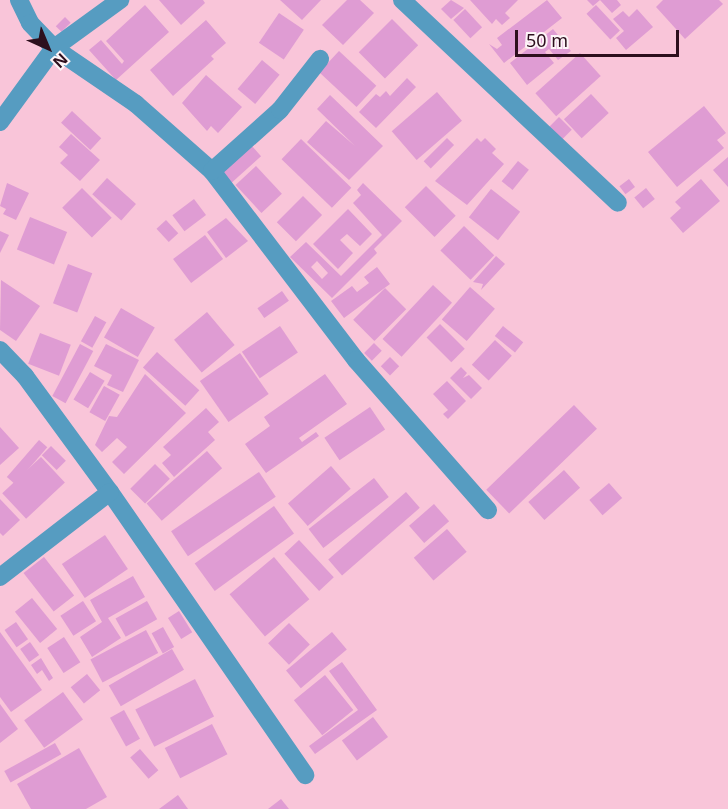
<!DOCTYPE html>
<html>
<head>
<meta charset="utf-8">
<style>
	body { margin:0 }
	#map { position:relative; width:728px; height:809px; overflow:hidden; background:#f9c5d9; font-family:"Noto Sans",sans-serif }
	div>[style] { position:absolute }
	.building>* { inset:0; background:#df9cd3; transform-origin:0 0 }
	.street>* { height:18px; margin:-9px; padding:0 9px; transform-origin:9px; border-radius:9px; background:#569cc1 }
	span { translate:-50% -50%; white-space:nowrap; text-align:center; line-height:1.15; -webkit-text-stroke:6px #fdf4f7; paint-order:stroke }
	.north { position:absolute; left:18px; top:18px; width:60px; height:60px; -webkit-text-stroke:4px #fdf4f7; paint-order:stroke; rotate:136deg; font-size:16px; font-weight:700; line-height:24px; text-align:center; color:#2d0f1d }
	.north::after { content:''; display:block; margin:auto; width:21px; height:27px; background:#2d0f1d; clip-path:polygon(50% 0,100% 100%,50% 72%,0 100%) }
	.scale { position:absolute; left:515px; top:30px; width:164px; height:27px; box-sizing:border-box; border:3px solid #2d0f1d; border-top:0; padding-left:8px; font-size:18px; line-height:21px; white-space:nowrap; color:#2d0f1d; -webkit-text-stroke:4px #fdf4f7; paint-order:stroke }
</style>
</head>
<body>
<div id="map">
	<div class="building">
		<div style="clip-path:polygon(159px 0,203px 0,205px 3px,181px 25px)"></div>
		<div style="clip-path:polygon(280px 0,321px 0,302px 20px)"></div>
		<div style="clip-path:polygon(347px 0,360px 0,374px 13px,343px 45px,322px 25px)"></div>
		<div style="clip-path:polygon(451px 0,464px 8px,451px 19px,441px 9px)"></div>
		<div style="clip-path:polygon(470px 0,518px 0,505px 13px,510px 18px,502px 25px,496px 19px,492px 24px)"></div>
		<div style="clip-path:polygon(547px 0,562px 18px,504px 63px,489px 44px,497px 49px,502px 45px,497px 38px)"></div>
		<div style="clip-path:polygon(587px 0,617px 0,621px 5px,612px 13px,600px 0,593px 6px)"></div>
		<div style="clip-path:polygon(663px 0,719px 0,723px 4px,685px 39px,656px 7px)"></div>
		<div style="clip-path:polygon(145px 5px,169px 32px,116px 80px,89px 50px,101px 40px,122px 64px,124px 61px,106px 41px)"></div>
		<div style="left:596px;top:5px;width:35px;height:13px;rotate:47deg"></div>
		<div style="left:465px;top:9px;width:25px;height:16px;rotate:47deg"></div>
		<div style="clip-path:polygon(637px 9px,653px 27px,626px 50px,616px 38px,624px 31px,613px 19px,623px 11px,629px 17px)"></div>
		<div style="left:279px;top:13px;width:30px;height:36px;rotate:34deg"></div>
		<div style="left:65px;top:17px;width:8px;height:13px;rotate:45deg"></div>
		<div style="left:392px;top:19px;width:37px;height:47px;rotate:45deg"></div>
		<div style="clip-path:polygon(206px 20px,226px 43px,211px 56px,214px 59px,173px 96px,150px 70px)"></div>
		<div style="clip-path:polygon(553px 29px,571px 51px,558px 60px,549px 49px,545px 52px,554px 63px,527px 85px,510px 63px)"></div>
		<div style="left:339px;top:51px;width:51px;height:29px;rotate:43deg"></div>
		<div style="left:580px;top:53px;width:31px;height:60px;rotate:48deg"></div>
		<div style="left:262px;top:60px;width:23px;height:38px;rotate:40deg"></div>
		<div style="clip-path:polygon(206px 75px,242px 107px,218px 133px,211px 126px,207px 131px,182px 103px)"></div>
		<div style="clip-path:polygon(407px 78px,416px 87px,376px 128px,359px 112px,376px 94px,380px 97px,386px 91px,390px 96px)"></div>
		<div style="left:437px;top:92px;width:38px;height:60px;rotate:49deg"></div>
		<div style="left:591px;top:94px;width:26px;height:37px;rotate:47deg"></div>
		<div style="clip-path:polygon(330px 95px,383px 146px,349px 180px,307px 142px,326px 121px,355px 146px,317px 109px)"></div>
		<div style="clip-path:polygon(704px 106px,726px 133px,717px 140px,724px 148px,677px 187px,648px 152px)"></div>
		<div style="left:72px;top:111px;width:40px;height:16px;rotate:43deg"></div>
		<div style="left:559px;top:117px;width:18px;height:14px;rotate:45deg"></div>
		<div style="clip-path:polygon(71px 134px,100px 160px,80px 181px,60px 163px,68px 155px,59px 147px)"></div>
		<div style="left:447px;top:138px;width:10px;height:33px;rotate:45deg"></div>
		<div style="clip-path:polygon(477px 138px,481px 142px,485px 138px,496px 149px,492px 153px,504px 164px,467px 205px,435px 181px)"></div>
		<div style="left:301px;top:139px;width:70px;height:28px;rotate:44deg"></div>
		<div style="left:251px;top:145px;width:15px;height:43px;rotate:48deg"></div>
		<div style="clip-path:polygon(728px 157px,728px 187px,713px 170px)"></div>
		<div style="left:518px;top:161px;width:14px;height:26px;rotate:39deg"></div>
		<div style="left:256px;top:166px;width:38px;height:28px;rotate:47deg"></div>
		<div style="left:107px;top:178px;width:39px;height:22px;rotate:42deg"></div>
		<div style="left:629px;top:179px;width:10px;height:12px;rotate:53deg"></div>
		<div style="clip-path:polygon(701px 179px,720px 201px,683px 233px,670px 218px,681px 208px,675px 202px)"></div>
		<div style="clip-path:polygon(7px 183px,29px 193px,16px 220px,3px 214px,6px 209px,0 206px)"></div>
		<div style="clip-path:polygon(evenodd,363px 183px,402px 221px,374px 249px,377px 253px,332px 298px,290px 257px,306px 242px,341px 276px,382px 235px,353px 203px,361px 195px,357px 190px,363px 183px,317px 261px,328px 273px,322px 279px,311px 267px,317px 261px)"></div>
		<div style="left:426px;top:186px;width:42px;height:30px;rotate:45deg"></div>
		<div style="left:82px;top:188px;width:42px;height:28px;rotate:45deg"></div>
		<div style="left:646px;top:188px;width:14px;height:15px;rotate:51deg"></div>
		<div style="left:491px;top:189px;width:37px;height:36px;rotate:38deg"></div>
		<div style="left:303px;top:196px;width:27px;height:37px;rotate:45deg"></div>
		<div style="left:194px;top:199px;width:20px;height:27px;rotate:53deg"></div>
		<div style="clip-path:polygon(348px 209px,372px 234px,360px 246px,347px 234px,340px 240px,353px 253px,338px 269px,313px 244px)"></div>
		<div style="left:30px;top:217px;width:40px;height:35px;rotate:22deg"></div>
		<div style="clip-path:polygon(226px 218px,248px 241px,226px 258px,207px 232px)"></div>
		<div style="left:166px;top:220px;width:18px;height:13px;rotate:47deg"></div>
		<div style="left:464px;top:226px;width:42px;height:34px;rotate:44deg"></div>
		<div style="clip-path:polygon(0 231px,9px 235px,0 253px)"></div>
		<div style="left:205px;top:235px;width:30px;height:40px;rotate:53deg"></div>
		<div style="clip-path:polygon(496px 256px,505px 264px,481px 290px,483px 284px,473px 282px)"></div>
		<div style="left:68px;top:264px;width:26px;height:42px;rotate:21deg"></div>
		<div style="clip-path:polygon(377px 267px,390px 284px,344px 318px,331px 301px,352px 286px,357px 292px,369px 283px,364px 277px)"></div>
		<div style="clip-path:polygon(1px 280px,40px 306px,16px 341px,0 330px)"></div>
		<div style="left:433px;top:285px;width:26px;height:74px;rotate:43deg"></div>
		<div style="left:470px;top:287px;width:33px;height:43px;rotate:41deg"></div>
		<div style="left:385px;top:288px;width:30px;height:45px;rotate:45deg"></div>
		<div style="left:282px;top:291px;width:12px;height:30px;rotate:55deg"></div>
		<div style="left:121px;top:308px;width:39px;height:34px;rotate:30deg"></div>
		<div style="left:207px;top:312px;width:43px;height:43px;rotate:50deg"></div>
		<div style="left:95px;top:316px;width:13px;height:29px;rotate:29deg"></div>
		<div style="left:440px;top:324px;width:35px;height:19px;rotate:45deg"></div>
		<div style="left:280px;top:326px;width:32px;height:46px;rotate:56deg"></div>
		<div style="left:503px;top:326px;width:26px;height:13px;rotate:39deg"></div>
		<div style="left:40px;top:333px;width:33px;height:33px;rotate:21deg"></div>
		<div style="left:495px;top:340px;width:23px;height:34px;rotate:43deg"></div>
		<div style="left:374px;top:343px;width:11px;height:14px;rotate:45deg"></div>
		<div style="left:80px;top:344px;width:15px;height:59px;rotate:28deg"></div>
		<div style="clip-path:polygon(106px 344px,139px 360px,123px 392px,107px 385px,112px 375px,94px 366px)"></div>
		<div style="left:157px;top:352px;width:57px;height:21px;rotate:42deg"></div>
		<div style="left:240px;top:353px;width:50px;height:49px;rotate:55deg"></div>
		<div style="left:390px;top:357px;width:13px;height:13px;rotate:45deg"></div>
		<div style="clip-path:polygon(461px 367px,467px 373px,463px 378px,469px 375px,482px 388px,471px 399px,450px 378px)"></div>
		<div style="left:90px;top:372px;width:17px;height:32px;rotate:31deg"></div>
		<div style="clip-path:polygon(145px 374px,186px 413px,124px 474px,112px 462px,127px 447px,117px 438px,102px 452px,95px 445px,109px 416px,117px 417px)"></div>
		<div style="clip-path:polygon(325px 374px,347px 404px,299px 438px,302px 442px,316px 432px,319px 436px,266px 473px,245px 444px,270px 426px,264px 417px)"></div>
		<div style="clip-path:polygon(447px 381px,466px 401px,448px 419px,443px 414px,448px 410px,433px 394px)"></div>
		<div style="left:104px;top:386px;width:18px;height:30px;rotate:29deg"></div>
		<div style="left:574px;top:405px;width:33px;height:122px;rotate:46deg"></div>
		<div style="left:370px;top:407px;width:27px;height:55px;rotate:56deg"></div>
		<div style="clip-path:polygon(206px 408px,219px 422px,208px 432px,215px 440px,174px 477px,162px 463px,171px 455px,163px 447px)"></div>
		<div style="clip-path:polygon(0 427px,19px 448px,0 465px)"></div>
		<div style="left:39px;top:440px;width:11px;height:49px;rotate:41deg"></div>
		<div style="left:51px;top:446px;width:21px;height:13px;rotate:45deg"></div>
		<div style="left:207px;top:451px;width:23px;height:80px;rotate:49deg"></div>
		<div style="left:41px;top:457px;width:35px;height:53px;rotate:47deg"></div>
		<div style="left:155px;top:464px;width:21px;height:35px;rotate:45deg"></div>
		<div style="left:331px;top:466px;width:30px;height:57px;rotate:49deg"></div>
		<div style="left:564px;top:470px;width:24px;height:48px;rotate:48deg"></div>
		<div style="left:259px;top:472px;width:30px;height:106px;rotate:56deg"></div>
		<div style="left:374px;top:478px;width:24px;height:83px;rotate:52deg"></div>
		<div style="left:609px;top:483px;width:20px;height:26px;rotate:49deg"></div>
		<div style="left:406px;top:492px;width:21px;height:103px;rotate:49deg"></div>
		<div style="clip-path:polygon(0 499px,20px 520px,3px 536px,0 533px)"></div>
		<div style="left:434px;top:504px;width:23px;height:33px;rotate:49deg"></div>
		<div style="left:274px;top:506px;width:34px;height:98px;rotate:54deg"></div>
		<div style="left:447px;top:529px;width:30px;height:44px;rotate:49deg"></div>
		<div style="left:105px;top:535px;width:41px;height:52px;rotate:56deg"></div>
		<div style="left:299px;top:540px;width:51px;height:20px;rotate:47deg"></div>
		<div style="left:44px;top:557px;width:49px;height:26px;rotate:52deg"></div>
		<div style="left:274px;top:557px;width:55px;height:58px;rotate:50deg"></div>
		<div style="clip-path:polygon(133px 576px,145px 597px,108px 618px,121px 638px,92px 657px,80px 637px,102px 622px,90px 600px)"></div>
		<div style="left:32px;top:598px;width:40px;height:22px;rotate:51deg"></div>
		<div style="left:83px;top:601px;width:24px;height:27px;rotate:57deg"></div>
		<div style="left:147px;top:601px;width:21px;height:36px;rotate:61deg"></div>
		<div style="left:179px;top:611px;width:25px;height:13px;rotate:58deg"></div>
		<div style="left:16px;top:622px;width:21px;height:14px;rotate:55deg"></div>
		<div style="left:289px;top:623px;width:30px;height:29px;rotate:46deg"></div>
		<div style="left:163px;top:627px;width:23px;height:13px;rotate:61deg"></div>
		<div style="left:146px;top:630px;width:26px;height:63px;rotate:62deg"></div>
		<div style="clip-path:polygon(0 632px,42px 690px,11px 712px,0 697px)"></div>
		<div style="left:332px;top:632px;width:23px;height:60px;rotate:50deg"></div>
		<div style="left:64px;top:637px;width:30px;height:20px;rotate:57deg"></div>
		<div style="left:30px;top:642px;width:16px;height:12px;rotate:55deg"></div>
		<div style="left:172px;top:649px;width:24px;height:73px;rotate:60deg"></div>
		<div style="clip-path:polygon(41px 658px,53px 678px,49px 681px,42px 670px,37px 674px,31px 665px)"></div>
		<div style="clip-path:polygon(342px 662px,377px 710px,315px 754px,309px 746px,358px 710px,329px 671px)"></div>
		<div style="left:87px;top:674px;width:21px;height:21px;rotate:51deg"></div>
		<div style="left:325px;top:675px;width:45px;height:40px;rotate:51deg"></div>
		<div style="left:195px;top:679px;width:42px;height:67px;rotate:63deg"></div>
		<div style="left:63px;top:692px;width:34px;height:48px;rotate:54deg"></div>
		<div style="clip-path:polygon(0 704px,18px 729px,0 743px)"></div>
		<div style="left:124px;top:710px;width:33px;height:16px;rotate:61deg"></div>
		<div style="left:373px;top:717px;width:25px;height:39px;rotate:53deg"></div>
		<div style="left:212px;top:724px;width:34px;height:53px;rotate:63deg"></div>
		<div style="left:55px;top:743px;width:13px;height:58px;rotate:61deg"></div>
		<div style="clip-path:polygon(79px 748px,107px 797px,86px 809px,31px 809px,17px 784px)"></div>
		<div style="left:140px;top:749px;width:28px;height:13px;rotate:49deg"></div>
		<div style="clip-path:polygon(178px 795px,188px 809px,159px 809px)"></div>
		<div style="clip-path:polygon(281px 799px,289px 809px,268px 809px)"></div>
	</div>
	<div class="street">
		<div style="left:19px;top:0;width:25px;rotate:64deg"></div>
		<div style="left:30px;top:23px;width:35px;rotate:46deg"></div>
		<div style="left:54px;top:48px;width:99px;rotate:34.3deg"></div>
		<div style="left:136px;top:104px;width:101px;rotate:41.4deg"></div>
		<div style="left:212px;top:171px;width:238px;rotate:52.7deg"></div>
		<div style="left:356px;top:360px;width:200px;rotate:48.7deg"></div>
		<div style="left:402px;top:0;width:296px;rotate:43.2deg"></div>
		<div style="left:0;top:122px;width:92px;rotate:-53.9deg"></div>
		<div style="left:54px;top:48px;width:82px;rotate:-36deg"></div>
		<div style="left:212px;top:171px;width:91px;rotate:-41.9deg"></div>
		<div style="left:280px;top:110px;width:65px;rotate:-51.9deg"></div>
		<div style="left:0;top:350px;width:36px;rotate:46deg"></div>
		<div style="left:25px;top:376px;width:144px;rotate:53.8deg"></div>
		<div style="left:110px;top:492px;width:344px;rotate:55.4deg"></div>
		<div style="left:0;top:577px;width:139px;rotate:-37.7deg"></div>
	</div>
	<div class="north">N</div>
	<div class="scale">50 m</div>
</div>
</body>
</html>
